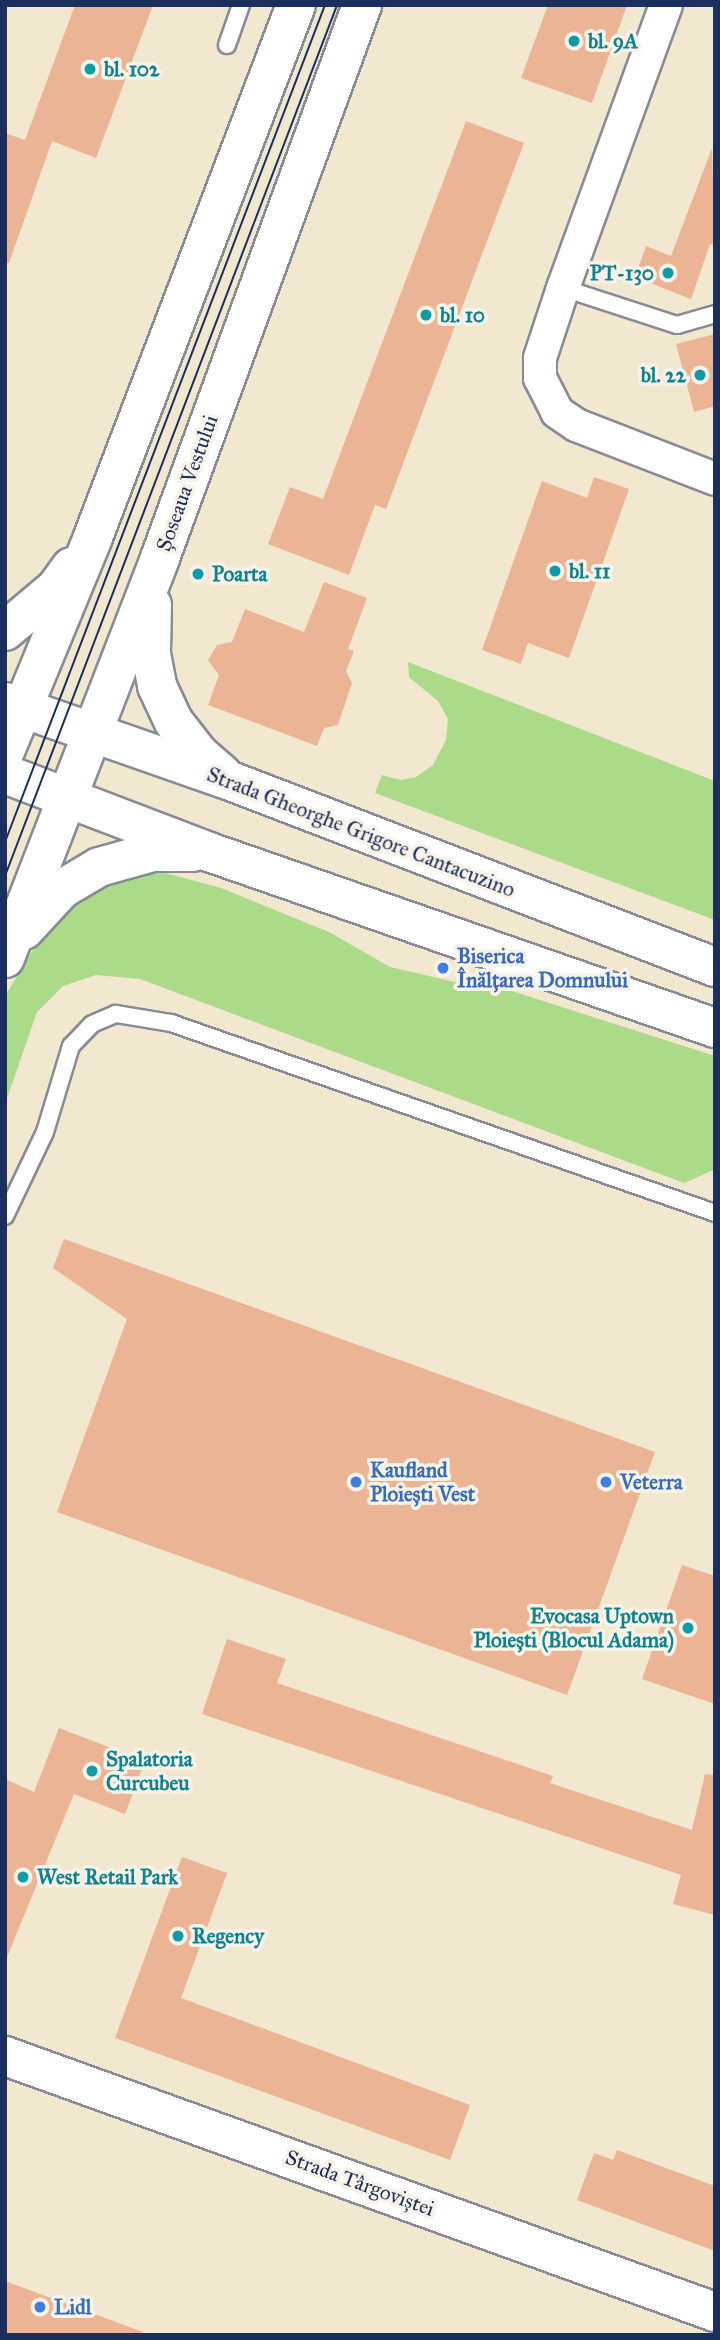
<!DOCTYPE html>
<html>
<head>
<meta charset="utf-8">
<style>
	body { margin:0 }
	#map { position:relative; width:720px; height:2340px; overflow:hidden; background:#f2e7cf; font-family:"IM FELL Great Primer",serif }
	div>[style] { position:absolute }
	.green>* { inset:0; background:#abdb89 }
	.building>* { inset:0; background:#ebb494 }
	.roads { filter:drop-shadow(2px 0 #868b96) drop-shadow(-2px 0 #868b96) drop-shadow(0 2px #868b96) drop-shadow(0 -2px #868b96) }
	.service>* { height:16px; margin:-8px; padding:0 8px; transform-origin:8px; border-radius:8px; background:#fff }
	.minor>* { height:32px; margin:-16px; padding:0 16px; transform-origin:16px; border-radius:16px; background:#fff }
	.tertiary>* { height:38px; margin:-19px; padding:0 19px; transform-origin:19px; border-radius:19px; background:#fff }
	.secondary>* { height:38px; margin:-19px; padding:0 19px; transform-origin:19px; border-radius:19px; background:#fff }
	.tram>* { height:2px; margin:-1px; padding:0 1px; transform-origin:1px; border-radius:1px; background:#1b2f5e }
	.dots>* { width:19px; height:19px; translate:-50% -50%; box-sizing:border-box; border:4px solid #f7f3e8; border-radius:50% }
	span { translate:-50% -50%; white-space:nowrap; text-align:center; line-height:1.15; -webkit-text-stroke:7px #f7f3e8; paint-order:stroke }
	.culture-label { font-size:21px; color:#0d838f; font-weight:700 }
	.left { translate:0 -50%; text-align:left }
	.right { translate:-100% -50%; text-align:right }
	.street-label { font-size:21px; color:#1b2f5e }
	.shop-label { font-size:21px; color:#366cbe; font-weight:700 }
	.frame { position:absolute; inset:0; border:7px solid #1b2f5e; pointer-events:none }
</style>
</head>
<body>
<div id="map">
	<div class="green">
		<div style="clip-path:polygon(408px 662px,715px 781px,715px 920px,375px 793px,382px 775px,401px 780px,416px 777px,433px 765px,446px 740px,448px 719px,438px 701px,409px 677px)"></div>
		<div style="clip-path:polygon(158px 871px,221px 888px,329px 932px,390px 967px,455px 982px,471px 978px,715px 1056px,714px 1170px,684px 1183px,140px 979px,96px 975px,63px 986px,37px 1012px,5px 1104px,5px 996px,43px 933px,79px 894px,116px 873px)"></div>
	</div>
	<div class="building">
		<div style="clip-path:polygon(75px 5px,153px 5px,96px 158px,52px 141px,9px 263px,5px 263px,5px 133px,25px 140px)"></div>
		<div style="clip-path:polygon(548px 5px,627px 5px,592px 103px,521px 78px)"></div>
		<div style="clip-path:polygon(466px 121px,524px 143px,386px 509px,375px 505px,349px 575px,268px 544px,290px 487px,323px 499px)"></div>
		<div style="clip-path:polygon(712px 148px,715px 245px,710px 244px,691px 299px,635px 277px,646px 246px,671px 256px)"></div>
		<div style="clip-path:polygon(715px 334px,715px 406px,694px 412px,676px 344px)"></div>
		<div style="clip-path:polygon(594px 477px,629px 489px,569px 658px,528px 643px,521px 664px,482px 650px,542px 481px,587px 498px)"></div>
		<div style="clip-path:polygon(324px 582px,367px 598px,348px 649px,354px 651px,346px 671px,352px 683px,338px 725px,324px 728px,317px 746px,208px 705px,219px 675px,208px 660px,217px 645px,232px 642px,245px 609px,304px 632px)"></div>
		<div style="clip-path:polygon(64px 1239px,655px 1452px,567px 1695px,57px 1512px,127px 1319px,53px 1268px)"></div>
		<div style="clip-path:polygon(682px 1565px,715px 1576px,715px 1704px,642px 1679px)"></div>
		<div style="clip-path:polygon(227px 1639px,286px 1659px,277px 1683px,553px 1776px,550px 1783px,692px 1830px,705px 1774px,715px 1775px,715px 1915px,673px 1904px,681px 1875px,202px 1714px)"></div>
		<div style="clip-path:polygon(59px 1728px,145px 1761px,125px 1814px,74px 1794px,5px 1962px,5px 1779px,34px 1792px)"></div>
		<div style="clip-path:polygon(182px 1857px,227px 1873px,181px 1998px,470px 2105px,450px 2160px,115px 2038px)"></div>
		<div style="clip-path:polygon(617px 2150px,715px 2186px,715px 2251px,577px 2200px,594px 2153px,613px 2160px)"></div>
		<div style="clip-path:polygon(5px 2281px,143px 2332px,142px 2335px,5px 2335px)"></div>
	</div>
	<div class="roads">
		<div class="service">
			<div style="left:227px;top:45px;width:42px;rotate:-70.7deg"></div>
			<div style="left:563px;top:288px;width:120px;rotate:18deg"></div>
			<div style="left:677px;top:325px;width:40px;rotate:-16deg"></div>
			<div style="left:5px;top:1216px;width:93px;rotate:-64.5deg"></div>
			<div style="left:45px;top:1132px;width:90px;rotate:-73.2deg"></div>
			<div style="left:71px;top:1046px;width:30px;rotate:-46deg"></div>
			<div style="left:92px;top:1024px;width:26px;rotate:-23deg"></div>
			<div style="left:116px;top:1014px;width:56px;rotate:9.3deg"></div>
			<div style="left:171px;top:1023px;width:576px;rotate:19.25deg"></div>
		</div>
		<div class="minor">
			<div style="left:666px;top:5px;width:301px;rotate:110deg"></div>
			<div style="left:563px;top:288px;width:74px;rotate:108.2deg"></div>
			<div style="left:540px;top:358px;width:20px;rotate:90deg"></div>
			<div style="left:540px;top:378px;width:38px;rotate:63deg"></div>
			<div style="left:557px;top:412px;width:23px;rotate:34deg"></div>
			<div style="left:576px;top:425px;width:149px;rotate:21.2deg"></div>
		</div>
		<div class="tertiary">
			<div style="left:5px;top:2056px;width:755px;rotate:19.83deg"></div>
		</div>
		<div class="secondary">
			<div style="left:152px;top:605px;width:49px;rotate:91.2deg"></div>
			<div style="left:151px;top:654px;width:33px;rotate:79deg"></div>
			<div style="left:157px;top:686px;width:40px;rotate:65deg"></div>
			<div style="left:174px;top:722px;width:39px;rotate:52deg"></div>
			<div style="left:198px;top:753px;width:32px;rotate:41deg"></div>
			<div style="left:5px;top:631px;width:67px;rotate:-40.1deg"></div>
			<div style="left:56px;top:588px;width:26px;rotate:-54deg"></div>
			<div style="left:5px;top:702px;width:236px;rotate:19.3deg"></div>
			<div style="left:228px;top:780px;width:522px;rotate:21.01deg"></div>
			<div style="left:5px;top:751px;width:231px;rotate:-67.6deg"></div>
			<div style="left:93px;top:537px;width:569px;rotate:-69.11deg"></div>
			<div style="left:5px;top:774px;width:218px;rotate:20.9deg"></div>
			<div style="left:209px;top:852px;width:536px;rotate:19.18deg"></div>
			<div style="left:24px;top:930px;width:56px;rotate:-47.2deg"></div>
			<div style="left:62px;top:889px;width:43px;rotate:-30.7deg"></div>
			<div style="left:99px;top:867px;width:56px;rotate:-15.5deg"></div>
			<div style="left:153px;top:852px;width:40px"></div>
			<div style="left:5px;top:958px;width:429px;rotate:-68.8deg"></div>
			<div style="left:160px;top:558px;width:589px;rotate:-69.93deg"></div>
		</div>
	</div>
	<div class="tram">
		<div style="left:5px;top:842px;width:896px;rotate:-69.08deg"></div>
		<div style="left:5px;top:876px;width:932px;rotate:-69.13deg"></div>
	</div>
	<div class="dots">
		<div style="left:574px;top:41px;background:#0f9aa8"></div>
		<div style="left:90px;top:69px;background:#0f9aa8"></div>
		<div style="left:668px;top:273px;background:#0f9aa8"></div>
		<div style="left:426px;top:315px;background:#0f9aa8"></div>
		<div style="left:700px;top:375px;background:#0f9aa8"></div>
		<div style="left:555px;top:571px;background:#0f9aa8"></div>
		<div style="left:198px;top:574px;background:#0f9aa8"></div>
		<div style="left:443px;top:968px;background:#3f7fe0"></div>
		<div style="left:356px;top:1482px;background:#3f7fe0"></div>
		<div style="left:606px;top:1482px;background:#3f7fe0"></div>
		<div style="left:688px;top:1628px;background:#0f9aa8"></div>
		<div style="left:92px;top:1771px;background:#0f9aa8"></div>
		<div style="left:23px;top:1877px;background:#0f9aa8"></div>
		<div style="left:178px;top:1936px;background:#0f9aa8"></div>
		<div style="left:40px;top:2307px;background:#3f7fe0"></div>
	</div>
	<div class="culture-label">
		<span class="left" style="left:588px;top:41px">bl. 9A</span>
		<span class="left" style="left:104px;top:69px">bl. 102</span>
		<span class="right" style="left:654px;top:273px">PT-130</span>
		<span class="left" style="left:440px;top:315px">bl. 10</span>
		<span class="right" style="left:686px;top:375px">bl. 22</span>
		<span class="left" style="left:569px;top:571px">bl. 11</span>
		<span class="left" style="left:212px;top:574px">Poarta</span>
		<span class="right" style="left:674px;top:1628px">Evocasa Uptown<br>Ploiești (Blocul Adama)</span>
		<span class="left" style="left:106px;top:1771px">Spalatoria<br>Curcubeu</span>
		<span class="left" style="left:37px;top:1877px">West Retail Park</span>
		<span class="left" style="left:192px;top:1936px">Regency</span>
	</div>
	<div class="street-label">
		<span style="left:187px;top:483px;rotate:-70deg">Șoseaua Vestului</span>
		<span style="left:361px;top:832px;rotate:21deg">Strada Gheorghe Grigore Cantacuzino</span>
		<span style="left:360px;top:2183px;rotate:20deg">Strada Târgoviștei</span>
	</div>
	<div class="shop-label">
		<span class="left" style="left:457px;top:968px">Biserica<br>Înălțarea Domnului</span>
		<span class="left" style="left:370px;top:1482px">Kaufland<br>Ploiești Vest</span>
		<span class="left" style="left:620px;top:1482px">Veterra</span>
		<span class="left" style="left:54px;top:2307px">Lidl</span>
	</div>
	<div class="frame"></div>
</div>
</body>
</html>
